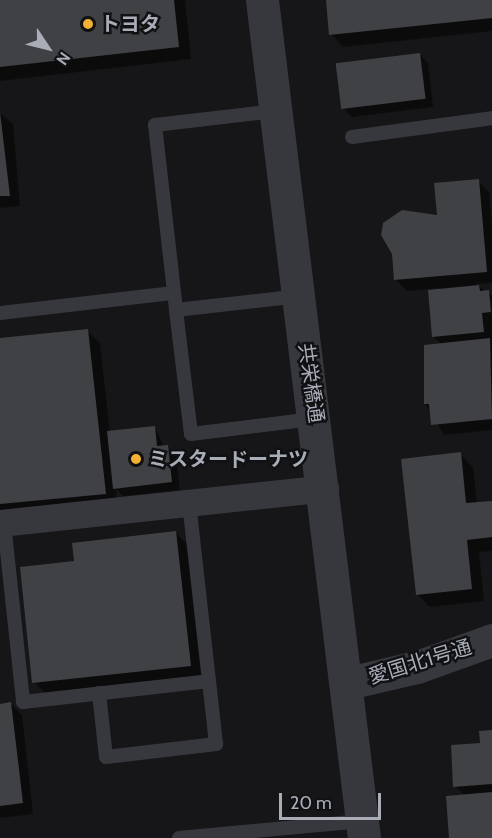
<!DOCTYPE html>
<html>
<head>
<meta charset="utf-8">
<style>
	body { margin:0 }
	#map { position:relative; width:492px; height:838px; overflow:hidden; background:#161618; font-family:Cabin,"Noto Sans JP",sans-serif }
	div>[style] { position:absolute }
	.shadow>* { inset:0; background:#0007 }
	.building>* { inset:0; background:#404145; transform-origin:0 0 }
	.service>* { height:14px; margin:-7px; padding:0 7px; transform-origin:7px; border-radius:7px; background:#37383d }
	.minor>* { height:27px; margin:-13.5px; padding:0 13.5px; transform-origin:13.5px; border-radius:13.5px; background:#37383d }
	.tertiary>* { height:33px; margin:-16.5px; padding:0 16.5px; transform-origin:16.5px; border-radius:16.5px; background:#37383d }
	.dots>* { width:16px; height:16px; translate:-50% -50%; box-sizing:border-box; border:3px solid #111113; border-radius:50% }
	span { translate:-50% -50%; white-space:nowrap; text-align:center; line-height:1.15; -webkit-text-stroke:5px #111113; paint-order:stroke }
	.poi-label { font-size:20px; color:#a8adb8; font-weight:700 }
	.left { translate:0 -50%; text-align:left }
	.street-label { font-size:20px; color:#a8adb8 }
	.north { position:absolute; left:18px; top:18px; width:60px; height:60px; -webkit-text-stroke:4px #111113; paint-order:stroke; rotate:125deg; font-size:16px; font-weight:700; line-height:24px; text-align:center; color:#a8adb8 }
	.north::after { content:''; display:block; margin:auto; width:21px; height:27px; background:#a8adb8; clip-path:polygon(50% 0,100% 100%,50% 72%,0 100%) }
	.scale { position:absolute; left:279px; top:793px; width:102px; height:27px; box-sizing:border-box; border:3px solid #a8adb8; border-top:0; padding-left:8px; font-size:18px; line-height:21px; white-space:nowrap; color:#a8adb8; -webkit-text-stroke:4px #111113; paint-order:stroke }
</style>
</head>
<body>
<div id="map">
	<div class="shadow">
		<div style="clip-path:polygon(0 0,185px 0,191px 59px,0 81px)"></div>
		<div style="clip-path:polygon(327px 0,492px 0,492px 31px,343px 47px,331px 34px)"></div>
		<div style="clip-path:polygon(420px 55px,428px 63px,433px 107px,352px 117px,344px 109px)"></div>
		<div style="clip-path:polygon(0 113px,13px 124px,20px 206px,0 208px)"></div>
		<div style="clip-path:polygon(478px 181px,489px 192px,492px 222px,492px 283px,476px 284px,492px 296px,492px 430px,444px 435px,425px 403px,441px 344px,433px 336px,439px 288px,407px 291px,396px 280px,438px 217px)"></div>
		<div style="clip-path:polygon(87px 331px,100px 343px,110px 433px,155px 427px,164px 447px,176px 455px,180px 490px,123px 496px,116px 489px,118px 506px,0 517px,0 339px)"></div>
		<div style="clip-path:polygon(460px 454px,473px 467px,477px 504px,492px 502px,492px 551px,479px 552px,484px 601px,430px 607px,417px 594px)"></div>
		<div style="clip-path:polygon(176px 533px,189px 546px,203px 678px,47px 695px,34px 682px,76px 562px)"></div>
		<div style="clip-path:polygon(11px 704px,22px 715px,33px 814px,0 818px,0 705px)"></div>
		<div style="clip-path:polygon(492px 731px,492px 838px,451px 838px,465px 796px,455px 786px)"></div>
	</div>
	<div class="building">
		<div style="clip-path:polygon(0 0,174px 0,179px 47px,0 67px)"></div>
		<div style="clip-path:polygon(326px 0,492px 0,492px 18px,329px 35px)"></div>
		<div style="left:420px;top:53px;width:46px;height:85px;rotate:83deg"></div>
		<div style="clip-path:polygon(0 112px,10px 196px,0 196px)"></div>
		<div style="clip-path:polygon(479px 179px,487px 272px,394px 280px,392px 254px,381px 235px,383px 223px,402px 210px,437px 215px,434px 183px)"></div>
		<div style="clip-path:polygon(479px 285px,480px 291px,489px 290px,491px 312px,482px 313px,484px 332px,432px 337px,428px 290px)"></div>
		<div style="clip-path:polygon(88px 329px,106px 494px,0 504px,0 338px)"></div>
		<div style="clip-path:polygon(490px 338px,492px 419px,431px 425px,429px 404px,424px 404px,424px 345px)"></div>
		<div style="clip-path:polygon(155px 426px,157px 446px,168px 445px,172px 482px,113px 489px,107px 431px)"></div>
		<div style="clip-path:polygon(461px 452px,466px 503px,492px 501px,492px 537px,467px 540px,472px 589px,416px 595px,401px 459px)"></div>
		<div style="clip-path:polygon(176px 531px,191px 666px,32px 683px,20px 567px,74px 561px,72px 543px)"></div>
		<div style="clip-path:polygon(11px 702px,23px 803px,0 806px,0 704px)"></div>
		<div style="clip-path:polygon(492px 730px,492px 784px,453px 787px,451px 745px,480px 743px,479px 731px)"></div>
		<div style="clip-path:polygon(492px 792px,492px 838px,449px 838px,446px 796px)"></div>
	</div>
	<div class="service">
		<div style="left:276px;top:111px;width:122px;rotate:173.4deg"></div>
		<div style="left:155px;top:125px;width:186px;rotate:83.5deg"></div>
		<div style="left:176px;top:310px;width:125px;rotate:-6.4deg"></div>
		<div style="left:352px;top:137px;width:141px;rotate:-7.7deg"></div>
		<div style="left:176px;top:310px;width:125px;rotate:83.1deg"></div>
		<div style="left:191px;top:434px;width:123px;rotate:-7deg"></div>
		<div style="left:0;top:313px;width:175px;rotate:-6.6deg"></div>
		<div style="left:4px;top:523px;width:180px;rotate:83.9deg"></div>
		<div style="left:23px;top:702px;width:187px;rotate:-6.4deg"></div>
		<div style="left:209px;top:681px;width:179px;rotate:-96.4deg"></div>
		<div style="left:99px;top:693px;width:64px;rotate:83.8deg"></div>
		<div style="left:106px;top:757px;width:111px;rotate:-6.7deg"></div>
		<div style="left:216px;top:744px;width:63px;rotate:-96.3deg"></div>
		<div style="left:179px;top:838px;width:184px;rotate:-5.3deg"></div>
	</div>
	<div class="minor">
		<div style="left:0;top:523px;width:327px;rotate:-6.1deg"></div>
	</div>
	<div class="tertiary">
		<div style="left:262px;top:0;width:844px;rotate:83.06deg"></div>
		<div style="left:348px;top:683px;width:71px;rotate:-13.1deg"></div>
		<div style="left:417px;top:667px;width:80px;rotate:-19.8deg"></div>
	</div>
	<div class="dots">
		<div style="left:88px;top:24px;background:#f2b134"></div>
		<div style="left:136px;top:459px;background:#f2b134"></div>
	</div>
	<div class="poi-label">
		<span class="left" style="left:100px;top:24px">トヨタ</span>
		<span class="left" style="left:148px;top:459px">ミスタードーナツ</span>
	</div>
	<div class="street-label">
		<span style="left:311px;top:383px;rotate:82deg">共栄橋通</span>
		<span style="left:420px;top:662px;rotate:-17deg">愛国北1号通</span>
	</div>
	<div class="north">N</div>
	<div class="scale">20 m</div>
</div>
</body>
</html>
